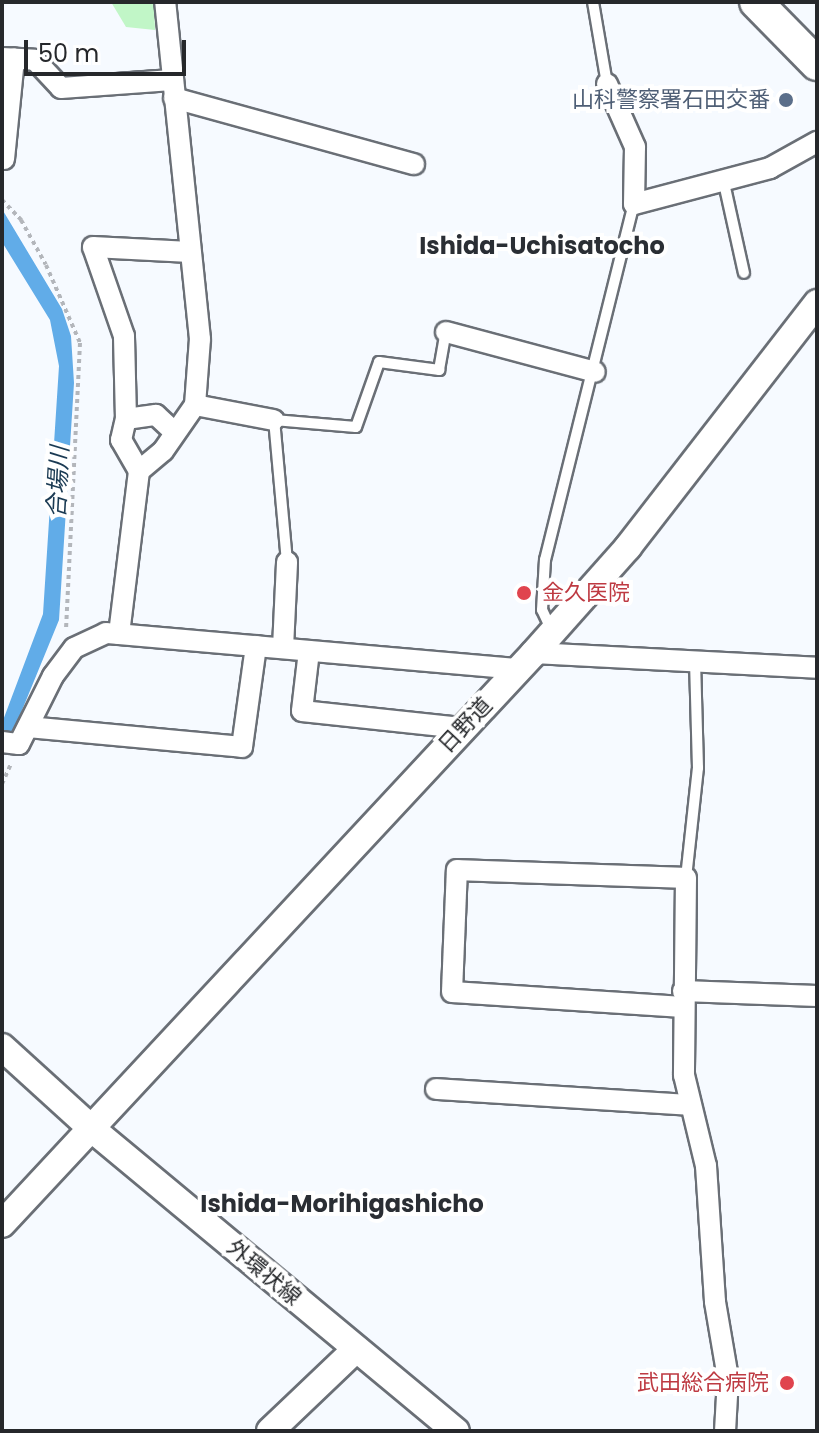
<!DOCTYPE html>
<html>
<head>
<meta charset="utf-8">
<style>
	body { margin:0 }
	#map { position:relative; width:819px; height:1433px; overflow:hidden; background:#f6faff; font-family:Poppins,"Noto Sans JP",sans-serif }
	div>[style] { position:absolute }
	.green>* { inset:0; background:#c1f6c7 }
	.water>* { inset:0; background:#61ace8 }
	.path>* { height:4px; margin-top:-2px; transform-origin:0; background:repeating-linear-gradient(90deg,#b3b6bb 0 4px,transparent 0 8px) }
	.roads { filter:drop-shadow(2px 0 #6a6f76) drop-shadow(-2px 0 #6a6f76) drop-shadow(0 2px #6a6f76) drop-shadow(0 -2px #6a6f76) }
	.service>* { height:10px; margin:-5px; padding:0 5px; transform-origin:5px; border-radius:5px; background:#fff }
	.minor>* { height:20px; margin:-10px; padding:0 10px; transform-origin:10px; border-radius:10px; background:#fff }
	.tertiary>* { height:26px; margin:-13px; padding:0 13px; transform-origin:13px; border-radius:13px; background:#fff }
	.primary>* { height:32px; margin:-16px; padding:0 16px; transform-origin:16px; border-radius:16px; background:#fff }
	.dots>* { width:22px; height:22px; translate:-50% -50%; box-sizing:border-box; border:4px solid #fff; border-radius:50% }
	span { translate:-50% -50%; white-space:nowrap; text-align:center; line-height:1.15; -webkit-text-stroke:8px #fff; paint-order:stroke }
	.service-label { font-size:22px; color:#4e5e75 }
	.right { translate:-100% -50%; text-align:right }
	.health-label { font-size:22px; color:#be3a42 }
	.left { translate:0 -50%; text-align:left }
	.street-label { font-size:22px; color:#26282b }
	.neighbourhood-label { font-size:24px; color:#2a2e34; font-weight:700 }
	.water-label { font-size:24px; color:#1a3a53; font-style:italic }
	.frame { position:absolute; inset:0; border:4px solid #26282b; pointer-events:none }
	.scale { position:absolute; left:24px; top:40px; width:162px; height:36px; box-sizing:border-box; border:4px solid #26282b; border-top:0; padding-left:10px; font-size:24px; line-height:28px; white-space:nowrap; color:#26282b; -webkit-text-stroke:6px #fff; paint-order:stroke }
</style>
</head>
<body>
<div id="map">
	<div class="green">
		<div style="clip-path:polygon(111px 2px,154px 2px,155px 30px,126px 27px)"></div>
	</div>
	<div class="water">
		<div style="clip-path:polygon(2px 209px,62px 309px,71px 336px,74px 383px,59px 620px,2px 759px,2px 723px,43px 614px,59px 366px,50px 320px,2px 242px)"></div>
	</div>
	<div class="path">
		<div style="left:2px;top:200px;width:28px;rotate:46deg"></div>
		<div style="left:21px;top:220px;width:51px;rotate:60.9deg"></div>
		<div style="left:46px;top:265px;width:85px;rotate:66.4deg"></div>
		<div style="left:80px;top:343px;width:285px;rotate:92.8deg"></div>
		<div style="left:2px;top:784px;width:22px;rotate:-66deg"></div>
	</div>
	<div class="roads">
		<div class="service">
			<div style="left:593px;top:2px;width:83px;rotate:80.3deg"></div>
			<div style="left:724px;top:183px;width:92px;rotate:77.5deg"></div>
			<div style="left:287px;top:562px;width:143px;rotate:-95.2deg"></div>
			<div style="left:274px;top:420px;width:82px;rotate:4.9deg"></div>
			<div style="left:356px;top:427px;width:69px;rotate:-70.5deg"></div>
			<div style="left:379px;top:362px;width:61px;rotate:7.6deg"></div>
			<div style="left:439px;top:370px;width:39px;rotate:-80deg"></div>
			<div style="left:551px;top:629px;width:21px;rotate:-115deg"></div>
			<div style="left:542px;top:610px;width:50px;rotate:-86.6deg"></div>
			<div style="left:545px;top:560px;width:367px;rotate:-76deg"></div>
			<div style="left:686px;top:878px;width:111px;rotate:-83.8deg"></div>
			<div style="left:698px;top:768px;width:107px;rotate:-91.6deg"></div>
		</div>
		<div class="minor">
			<div style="left:2px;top:58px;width:33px;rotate:3deg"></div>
			<div style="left:35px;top:60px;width:38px;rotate:47deg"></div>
			<div style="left:61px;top:88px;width:111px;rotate:-4.1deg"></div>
			<div style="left:607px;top:84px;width:69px;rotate:66deg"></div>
			<div style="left:635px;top:147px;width:57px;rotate:91deg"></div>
			<div style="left:634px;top:204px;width:141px;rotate:-14.8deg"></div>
			<div style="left:770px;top:168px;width:54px;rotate:-29deg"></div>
			<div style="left:174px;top:98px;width:249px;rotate:15.4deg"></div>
			<div style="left:4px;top:159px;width:101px;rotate:-84.3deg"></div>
			<div style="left:446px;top:332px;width:154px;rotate:15deg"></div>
			<div style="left:195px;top:405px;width:80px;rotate:10.8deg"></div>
			<div style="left:126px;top:419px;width:30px;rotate:-8deg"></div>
			<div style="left:156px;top:415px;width:25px;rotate:43deg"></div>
			<div style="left:139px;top:471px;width:31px;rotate:-40deg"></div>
			<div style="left:163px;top:451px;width:56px;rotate:-55.2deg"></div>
			<div style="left:195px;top:405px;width:66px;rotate:-85.7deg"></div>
			<div style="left:200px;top:339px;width:339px;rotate:-95.9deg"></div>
			<div style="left:119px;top:634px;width:164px;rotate:-83deg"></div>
			<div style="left:139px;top:471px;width:36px;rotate:-120deg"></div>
			<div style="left:121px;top:440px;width:22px;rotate:-77deg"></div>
			<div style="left:126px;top:419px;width:83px;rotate:-91.4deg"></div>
			<div style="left:124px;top:336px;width:94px;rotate:-109.2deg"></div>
			<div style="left:93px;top:247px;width:97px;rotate:3deg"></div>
			<div style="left:283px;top:648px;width:86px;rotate:-87.3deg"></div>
			<div style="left:309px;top:651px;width:60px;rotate:96.7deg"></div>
			<div style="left:302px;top:711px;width:160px;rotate:6.1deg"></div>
			<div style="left:534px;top:653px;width:283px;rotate:3deg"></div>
			<div style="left:28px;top:727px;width:215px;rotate:5.3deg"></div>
			<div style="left:242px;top:747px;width:102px;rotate:-82.1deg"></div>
			<div style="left:2px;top:742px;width:17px;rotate:7deg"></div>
			<div style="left:19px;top:744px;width:76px;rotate:-63.4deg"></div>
			<div style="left:53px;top:676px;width:35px;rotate:-53deg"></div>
			<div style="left:74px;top:648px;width:35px;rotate:-25deg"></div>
			<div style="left:106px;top:633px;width:413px;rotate:5deg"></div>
			<div style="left:683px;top:991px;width:134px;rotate:2.1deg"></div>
			<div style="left:683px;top:1007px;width:231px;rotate:-176.3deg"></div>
			<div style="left:452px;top:992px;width:122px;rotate:-87.7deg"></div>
			<div style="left:457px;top:870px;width:229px;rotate:2deg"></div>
			<div style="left:686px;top:878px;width:197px;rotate:90.6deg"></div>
			<div style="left:684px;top:1075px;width:94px;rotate:76.4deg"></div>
			<div style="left:706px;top:1166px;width:136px;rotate:86.2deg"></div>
			<div style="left:715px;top:1302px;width:77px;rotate:80.3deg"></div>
			<div style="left:728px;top:1378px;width:53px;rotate:93.2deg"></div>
			<div style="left:436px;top:1089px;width:255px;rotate:3.6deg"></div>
		</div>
		<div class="tertiary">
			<div style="left:2px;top:1047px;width:122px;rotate:42.3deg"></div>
			<div style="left:92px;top:1129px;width:473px;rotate:39.7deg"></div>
			<div style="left:2px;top:1224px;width:780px;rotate:-47.03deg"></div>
			<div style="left:534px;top:653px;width:142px;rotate:-48.4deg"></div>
			<div style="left:628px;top:547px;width:309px;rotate:-52.2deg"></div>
			<div style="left:270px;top:1431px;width:119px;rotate:-43.6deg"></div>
		</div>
		<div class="primary">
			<div style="left:756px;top:2px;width:87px;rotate:45.5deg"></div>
		</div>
	</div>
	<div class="dots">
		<div style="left:786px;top:100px;background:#5c6f8a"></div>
		<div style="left:524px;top:593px;background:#e0444e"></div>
		<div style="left:787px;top:1383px;background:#e0444e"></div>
	</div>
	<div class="service-label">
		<span class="right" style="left:770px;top:100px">山科警察署石田交番</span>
	</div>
	<div class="health-label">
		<span class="left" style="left:542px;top:593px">金久医院</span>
		<span class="right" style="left:769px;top:1383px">武田総合病院</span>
	</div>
	<div class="street-label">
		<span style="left:465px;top:725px;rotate:-47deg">日野道</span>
		<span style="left:264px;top:1272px;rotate:40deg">外環状線</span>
	</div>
	<div class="neighbourhood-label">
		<span style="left:542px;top:246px">Ishida-Uchisatocho</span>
		<span style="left:342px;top:1204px">Ishida-Morihigashicho</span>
	</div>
	<div class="water-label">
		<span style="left:58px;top:482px;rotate:-87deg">合場川</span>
	</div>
	<div class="frame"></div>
	<div class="scale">50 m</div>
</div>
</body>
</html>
